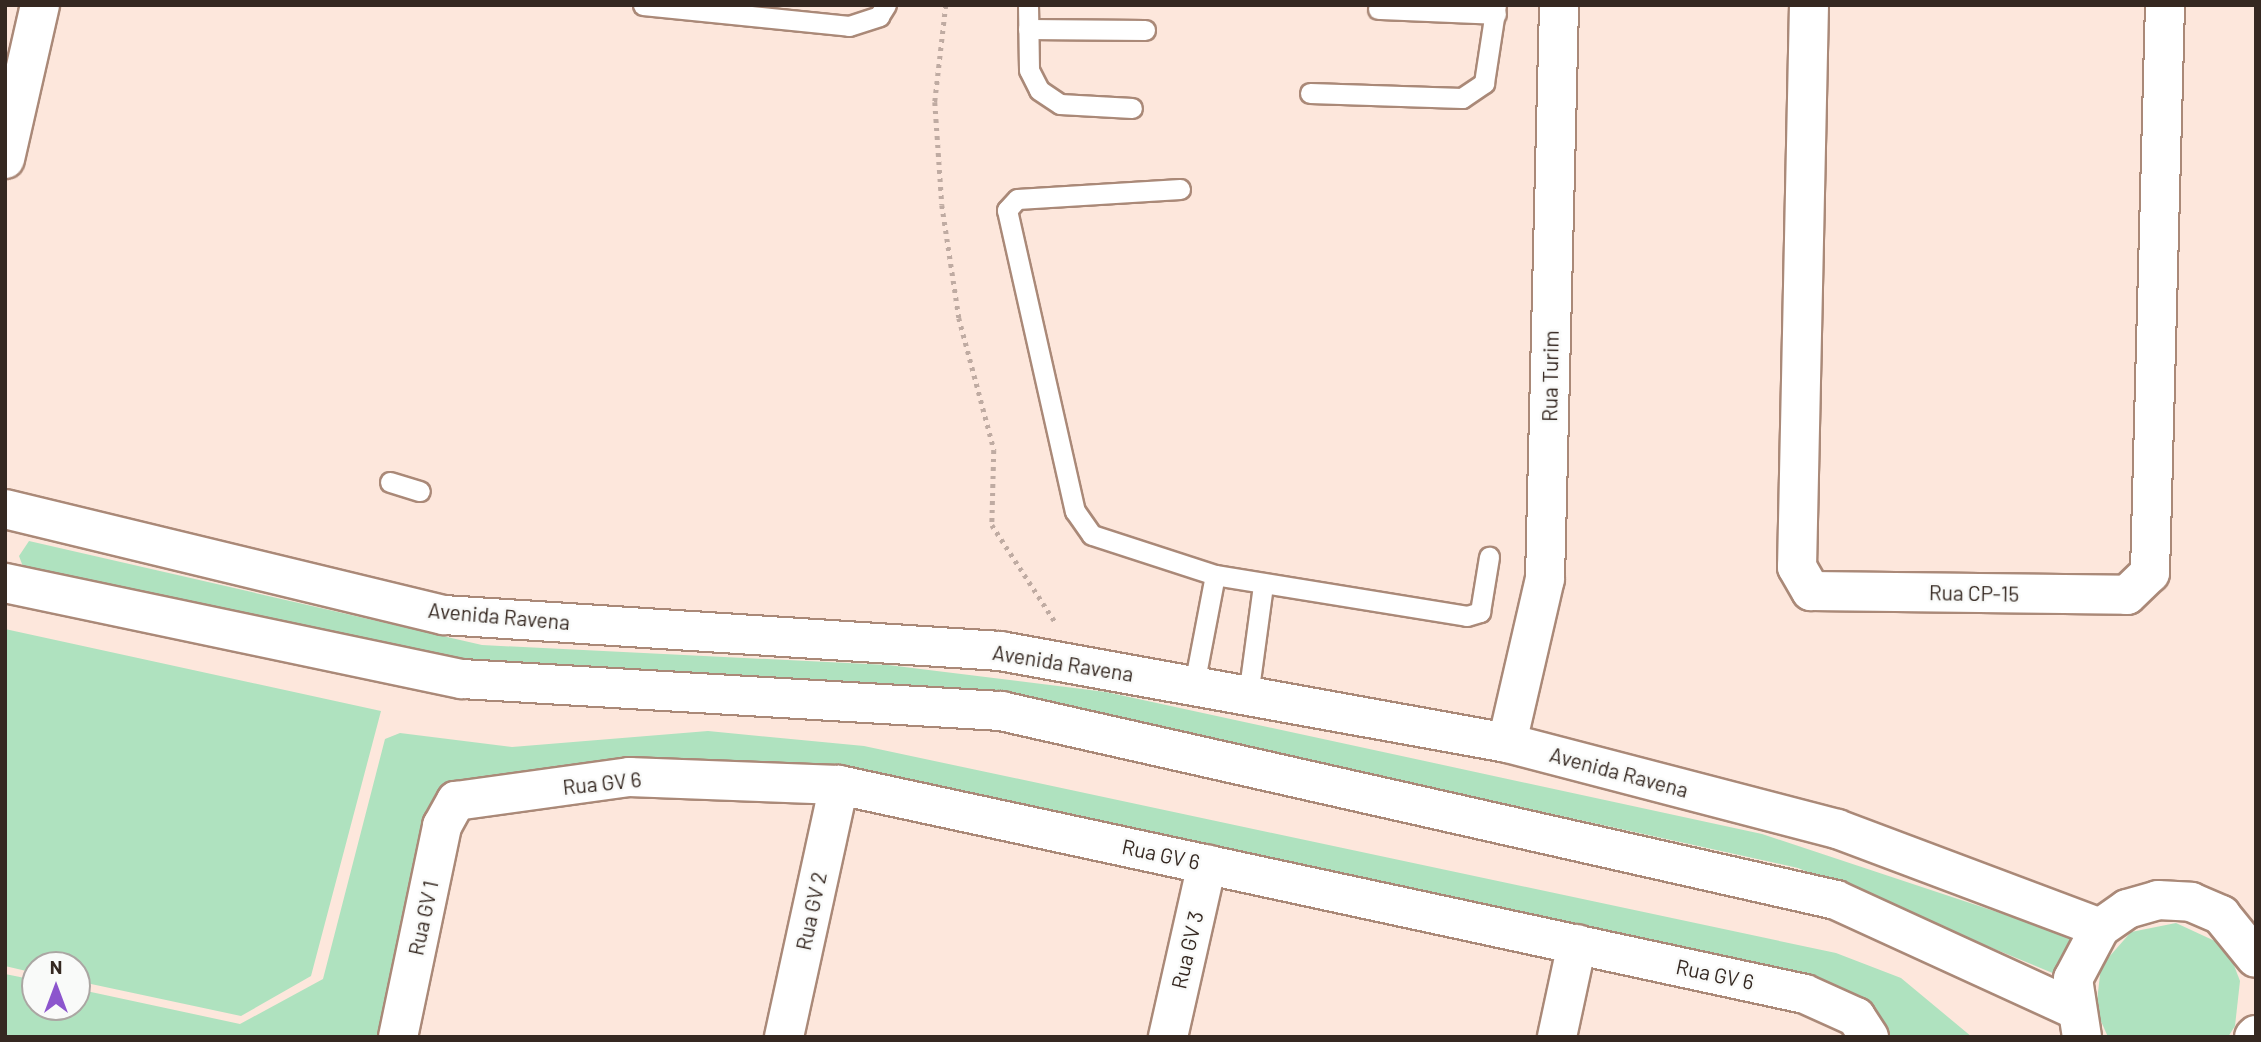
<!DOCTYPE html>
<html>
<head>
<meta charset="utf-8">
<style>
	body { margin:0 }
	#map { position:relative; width:2261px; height:1042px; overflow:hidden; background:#fde7dc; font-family:Barlow,sans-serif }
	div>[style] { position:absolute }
	.green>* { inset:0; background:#afe2bf }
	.path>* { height:4.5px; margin-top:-2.25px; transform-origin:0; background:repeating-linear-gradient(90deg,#bfaba2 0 3.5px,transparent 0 8.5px) }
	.roads { filter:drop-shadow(2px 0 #aa8978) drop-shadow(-2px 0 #aa8978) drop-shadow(0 2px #aa8978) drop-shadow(0 -2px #aa8978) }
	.service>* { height:19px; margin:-9.5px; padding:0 9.5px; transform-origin:9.5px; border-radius:9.5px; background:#fff }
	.minor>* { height:38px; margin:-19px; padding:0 19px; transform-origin:19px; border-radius:19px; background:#fff }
	.tertiary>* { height:38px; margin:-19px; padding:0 19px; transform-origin:19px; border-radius:19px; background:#fff }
	.secondary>* { height:38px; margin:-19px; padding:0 19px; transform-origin:19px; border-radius:19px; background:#fff }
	span { translate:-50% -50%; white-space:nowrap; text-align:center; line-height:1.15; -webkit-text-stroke:5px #f9faf9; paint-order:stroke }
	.street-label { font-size:21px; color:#352821 }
	.frame { position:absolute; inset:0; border:7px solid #352821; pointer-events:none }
	.north { position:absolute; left:21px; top:951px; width:70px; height:70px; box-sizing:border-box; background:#f9faf9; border:2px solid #aba6a3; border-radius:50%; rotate:0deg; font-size:19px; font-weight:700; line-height:28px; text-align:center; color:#352821 }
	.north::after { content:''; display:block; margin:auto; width:24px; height:32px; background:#8c55cd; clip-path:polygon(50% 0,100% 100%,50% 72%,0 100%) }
</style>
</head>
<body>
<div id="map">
	<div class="green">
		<div style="clip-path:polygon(29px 541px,482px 645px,888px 665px,1106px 692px,1762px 834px,2072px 937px,2055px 974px,1798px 868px,1103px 715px,479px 668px,25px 572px,19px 556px)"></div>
		<div style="clip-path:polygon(5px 629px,381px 711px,311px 976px,241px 1016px,77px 981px,77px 965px,35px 965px,35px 973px,5px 966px)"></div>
		<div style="clip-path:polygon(708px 731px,864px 746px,1836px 953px,1901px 978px,1972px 1037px,1886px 1037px,1879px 1028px,841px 771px,498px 775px,466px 785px,383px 1037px,5px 1037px,5px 974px,35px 980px,35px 1007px,77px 1007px,77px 989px,240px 1024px,323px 979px,385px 739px,400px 733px,512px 747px)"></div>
		<div style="clip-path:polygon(2176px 923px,2217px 942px,2232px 960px,2240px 981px,2235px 1026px,2228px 1037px,2108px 1037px,2096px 1010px,2101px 966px,2131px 932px)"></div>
	</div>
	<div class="path">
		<div style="left:946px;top:5px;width:98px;rotate:96.5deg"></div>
		<div style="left:935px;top:102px;width:103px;rotate:86.1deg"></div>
		<div style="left:942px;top:205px;width:114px;rotate:81.4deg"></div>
		<div style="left:959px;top:318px;width:137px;rotate:75.1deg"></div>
		<div style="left:994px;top:450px;width:75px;rotate:91.5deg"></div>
		<div style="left:992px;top:525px;width:117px;rotate:56.9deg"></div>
	</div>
	<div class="roads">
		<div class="service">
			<div style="left:643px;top:5px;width:207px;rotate:5.8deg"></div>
			<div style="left:849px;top:26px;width:32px;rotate:-18deg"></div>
			<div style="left:879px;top:16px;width:13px;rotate:-58deg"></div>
			<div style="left:1028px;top:5px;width:65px;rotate:89.1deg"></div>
			<div style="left:1029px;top:70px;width:22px;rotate:63deg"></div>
			<div style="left:1039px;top:90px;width:25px;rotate:34deg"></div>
			<div style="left:1060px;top:104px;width:72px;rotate:3.2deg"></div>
			<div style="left:1378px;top:9px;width:118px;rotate:2.4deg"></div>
			<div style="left:1028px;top:29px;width:117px;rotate:0.5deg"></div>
			<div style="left:1310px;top:93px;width:152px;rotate:1.9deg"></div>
			<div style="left:1462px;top:98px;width:27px;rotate:-34deg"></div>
			<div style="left:1484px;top:83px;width:79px;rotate:-81.3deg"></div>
			<div style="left:1180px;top:189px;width:163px;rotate:176.5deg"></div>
			<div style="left:1017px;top:199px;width:15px;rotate:132deg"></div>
			<div style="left:1007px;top:210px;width:309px;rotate:77.3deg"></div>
			<div style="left:1075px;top:511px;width:29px;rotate:55deg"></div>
			<div style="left:1092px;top:535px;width:129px;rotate:18deg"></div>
			<div style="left:1215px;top:575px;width:255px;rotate:9.2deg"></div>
			<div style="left:1467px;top:616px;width:14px;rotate:-17deg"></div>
			<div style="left:1480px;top:612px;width:56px;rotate:-80.7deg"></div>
			<div style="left:390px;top:482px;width:31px;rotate:17deg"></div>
			<div style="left:1194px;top:685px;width:112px;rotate:-79.2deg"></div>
			<div style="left:1248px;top:696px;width:112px;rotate:-82.3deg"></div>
		</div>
		<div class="minor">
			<div style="left:1809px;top:5px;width:562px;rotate:91.22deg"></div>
			<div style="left:1797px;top:567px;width:28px;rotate:60deg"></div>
			<div style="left:1811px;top:591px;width:316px;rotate:0.7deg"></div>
			<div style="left:2127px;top:595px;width:32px;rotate:-44deg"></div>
			<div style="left:2150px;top:573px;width:568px;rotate:-88.49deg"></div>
			<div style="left:1507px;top:743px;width:168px;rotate:-77deg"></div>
			<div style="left:1545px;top:579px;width:574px;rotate:-88.6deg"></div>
			<div style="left:398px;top:1037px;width:216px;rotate:-78.2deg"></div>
			<div style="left:442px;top:826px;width:29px;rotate:-61deg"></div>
			<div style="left:456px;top:801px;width:175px;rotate:-7.9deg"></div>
			<div style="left:629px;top:777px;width:210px;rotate:2.2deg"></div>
			<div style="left:839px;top:785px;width:988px;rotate:12.21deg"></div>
			<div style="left:1805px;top:994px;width:56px;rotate:24.3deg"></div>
			<div style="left:1856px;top:1017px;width:24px;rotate:57deg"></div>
			<div style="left:784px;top:1037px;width:258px;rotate:-77.7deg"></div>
			<div style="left:1168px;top:1037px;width:177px;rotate:-77.3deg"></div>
			<div style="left:1557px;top:1037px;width:95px;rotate:-77.9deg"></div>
		</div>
		<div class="tertiary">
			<div style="left:5px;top:509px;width:452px;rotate:13.6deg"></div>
			<div style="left:444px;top:615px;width:557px;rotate:3.7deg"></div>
			<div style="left:1000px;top:651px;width:515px;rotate:10.28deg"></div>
			<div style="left:1507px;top:743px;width:341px;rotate:14.6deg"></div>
			<div style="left:1837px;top:829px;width:281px;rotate:20.6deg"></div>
			<div style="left:5px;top:583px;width:467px;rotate:11.9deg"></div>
			<div style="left:462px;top:679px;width:540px;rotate:3.4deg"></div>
			<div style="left:1001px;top:711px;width:856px;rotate:12.75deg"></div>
			<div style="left:1836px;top:900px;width:260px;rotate:24.6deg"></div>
			<div style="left:2082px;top:1037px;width:59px;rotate:-98.8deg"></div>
			<div style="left:2073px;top:979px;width:58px;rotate:-62.1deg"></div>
			<div style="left:2100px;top:928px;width:33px;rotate:-35deg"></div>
			<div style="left:2127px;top:909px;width:32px;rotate:-16deg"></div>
			<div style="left:2158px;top:900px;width:33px;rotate:3deg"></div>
			<div style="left:2191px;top:902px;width:33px;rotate:23deg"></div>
			<div style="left:2221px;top:915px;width:55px;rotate:50.9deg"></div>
			<div style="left:2254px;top:1037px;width:3px;rotate:-45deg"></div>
		</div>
		<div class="secondary">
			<div style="left:5px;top:159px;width:158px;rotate:-77.2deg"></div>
		</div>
	</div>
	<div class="street-label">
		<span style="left:1550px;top:376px;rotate:-89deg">Rua Turim</span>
		<span style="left:1974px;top:593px;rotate:1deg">Rua CP-15</span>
		<span style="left:499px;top:616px;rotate:5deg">Avenida Ravena</span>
		<span style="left:1063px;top:663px;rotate:9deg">Avenida Ravena</span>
		<span style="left:1619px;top:772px;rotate:15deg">Avenida Ravena</span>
		<span style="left:602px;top:783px;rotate:-6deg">Rua GV 6</span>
		<span style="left:1161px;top:854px;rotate:12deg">Rua GV 6</span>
		<span style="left:811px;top:911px;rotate:-78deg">Rua GV 2</span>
		<span style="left:423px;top:918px;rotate:-78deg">Rua GV 1</span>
		<span style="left:1187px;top:950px;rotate:-77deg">Rua GV 3</span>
		<span style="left:1715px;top:974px;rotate:12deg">Rua GV 6</span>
	</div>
	<div class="frame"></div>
	<div class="north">N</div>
</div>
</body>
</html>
